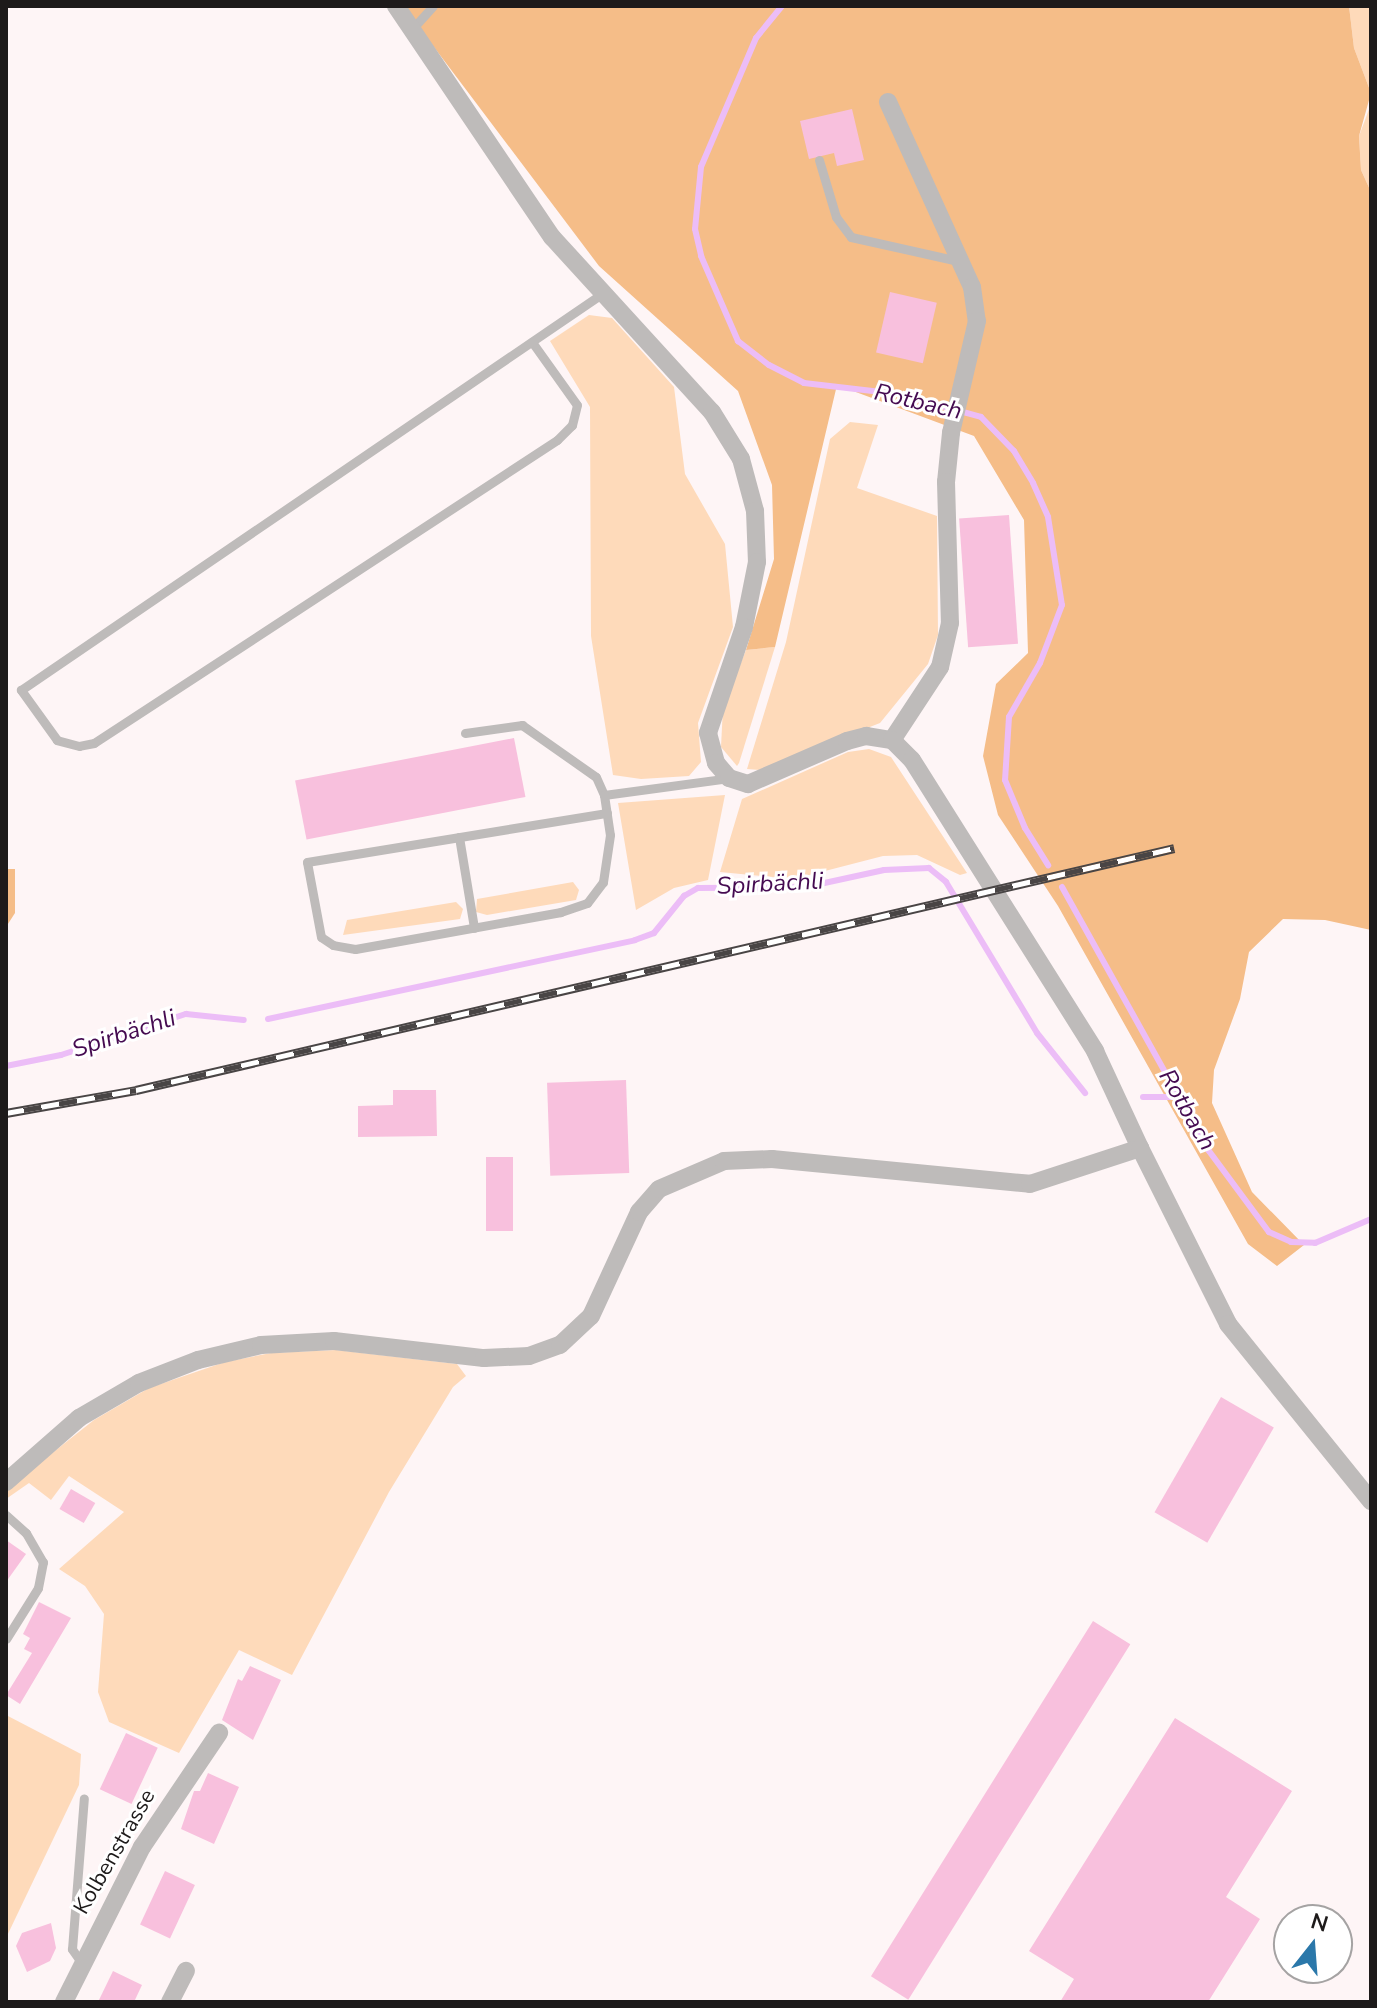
<!DOCTYPE html>
<html>
<head>
<meta charset="utf-8">
<style>
	body { margin:0 }
	#map { position:relative; width:1377px; height:2008px; overflow:hidden; background:#fef5f6; font-family:"Nunito Sans",sans-serif }
	div>[style] { position:absolute }
	.green>* { inset:0; background:#fedaba }
	.forest>* { inset:0; background:#f5bd88 }
	.stream>* { height:6px; margin:-3px; padding:0 3px; transform-origin:3px; border-radius:3px; background:#ecbdf7 }
	.building>* { inset:0; background:#f8c0dd; transform-origin:0 0 }
	.service>* { height:9px; margin:-4.5px; padding:0 4.5px; transform-origin:4.5px; border-radius:4.5px; background:#bebbba }
	.minor>* { height:18px; margin:-9px; padding:0 9px; transform-origin:9px; border-radius:9px; background:#bebbba }
	.rail>* { height:9px; margin-top:-4.5px; transform-origin:0; background:repeating-linear-gradient(90deg,#fff 0 18px,#494545 0 36px); box-sizing:border-box; border-block:2px solid #494545 }
	span { translate:-50% -50%; white-space:nowrap; text-align:center; line-height:1.15; -webkit-text-stroke:6px #fff; paint-order:stroke }
	.street-label { font-size:22px; color:#1d1a1a }
	.water-label { font-size:24px; color:#450b51; font-style:italic }
	.frame { position:absolute; inset:0; border:8px solid #1d1a1a; pointer-events:none }
	.north { position:absolute; left:1273px; top:1904px; width:80px; height:80px; box-sizing:border-box; background:#fff; border:2px solid #a5a3a3; border-radius:50%; rotate:17deg; font-size:22px; font-weight:700; line-height:32px; text-align:center; color:#1d1a1a }
	.north::after { content:''; display:block; margin:auto; width:28px; height:36px; background:#2b78aa; clip-path:polygon(50% 0,100% 100%,50% 72%,0 100%) }
</style>
</head>
<body>
<div id="map">
	<div class="green">
		<div style="clip-path:polygon(1349px 6px,1371px 6px,1371px 93px,1354px 48px)"></div>
		<div style="clip-path:polygon(1371px 104px,1371px 192px,1361px 170px,1359px 136px)"></div>
		<div style="clip-path:polygon(589px 315px,612px 318px,674px 387px,685px 474px,725px 544px,733px 627px,698px 723px,701px 762px,689px 776px,641px 779px,613px 775px,591px 636px,590px 407px,550px 341px)"></div>
		<div style="clip-path:polygon(850px 422px,878px 425px,857px 488px,937px 516px,938px 635px,928px 664px,880px 723px,760px 770px,747px 769px,786px 642px,830px 439px)"></div>
		<div style="clip-path:polygon(775px 647px,739px 763px,737px 766px,721px 747px,723px 707px,746px 650px)"></div>
		<div style="clip-path:polygon(869px 749px,891px 757px,967px 873px,960px 875px,917px 855px,883px 856px,794px 879px,720px 872px,742px 799px,848px 752px)"></div>
		<div style="clip-path:polygon(725px 795px,708px 880px,674px 888px,636px 910px,618px 803px)"></div>
		<div style="clip-path:polygon(573px 882px,579px 890px,576px 900px,487px 915px,476px 912px,477px 899px)"></div>
		<div style="clip-path:polygon(456px 902px,463px 909px,460px 919px,343px 935px,347px 920px)"></div>
		<div style="clip-path:polygon(336px 1350px,457px 1364px,466px 1376px,453px 1387px,389px 1492px,292px 1675px,239px 1650px,179px 1753px,109px 1722px,98px 1692px,104px 1614px,85px 1586px,59px 1569px,124px 1512px,69px 1476px,51px 1500px,29px 1483px,6px 1499px,8px 1488px,94px 1420px,149px 1388px,225px 1362px,271px 1353px)"></div>
		<div style="clip-path:polygon(6px 1715px,81px 1754px,79px 1785px,6px 1938px)"></div>
	</div>
	<div class="forest">
		<div style="clip-path:polygon(403px 6px,1349px 6px,1354px 48px,1371px 93px,1359px 136px,1361px 170px,1371px 192px,1371px 930px,1325px 920px,1283px 919px,1249px 952px,1240px 999px,1214px 1070px,1212px 1103px,1252px 1192px,1304px 1245px,1277px 1266px,1248px 1244px,1058px 906px,998px 815px,983px 756px,996px 684px,1028px 653px,1024px 520px,974px 436px,837px 385px,775px 647px,746px 650px,774px 559px,772px 485px,738px 391px,599px 266px)"></div>
		<div style="clip-path:polygon(6px 869px,15px 869px,15px 913px,6px 927px)"></div>
	</div>
	<div class="stream">
		<div style="left:782px;top:6px;width:41px;rotate:129.1deg"></div>
		<div style="left:756px;top:38px;width:140px;rotate:113.1deg"></div>
		<div style="left:701px;top:167px;width:62px;rotate:95.5deg"></div>
		<div style="left:695px;top:229px;width:28px;rotate:77deg"></div>
		<div style="left:701px;top:256px;width:93px;rotate:66.5deg"></div>
		<div style="left:738px;top:341px;width:39px;rotate:38deg"></div>
		<div style="left:769px;top:365px;width:39px;rotate:27deg"></div>
		<div style="left:804px;top:383px;width:95px;rotate:6.7deg"></div>
		<div style="left:898px;top:394px;width:86px;rotate:15.5deg"></div>
		<div style="left:981px;top:417px;width:47px;rotate:45.9deg"></div>
		<div style="left:1014px;top:451px;width:37px;rotate:59deg"></div>
		<div style="left:1033px;top:483px;width:37px;rotate:66deg"></div>
		<div style="left:1048px;top:517px;width:89px;rotate:81deg"></div>
		<div style="left:1062px;top:605px;width:62px;rotate:110.8deg"></div>
		<div style="left:1040px;top:663px;width:62px;rotate:119.9deg"></div>
		<div style="left:1009px;top:717px;width:63px;rotate:93.6deg"></div>
		<div style="left:1005px;top:780px;width:52px;rotate:67.4deg"></div>
		<div style="left:1025px;top:828px;width:44px;rotate:58.1deg"></div>
		<div style="left:1062px;top:887px;width:302px;rotate:60.9deg"></div>
		<div style="left:1209px;top:1151px;width:101px;rotate:53.5deg"></div>
		<div style="left:1269px;top:1232px;width:24px;rotate:24deg"></div>
		<div style="left:1291px;top:1242px;width:24px;rotate:2deg"></div>
		<div style="left:1315px;top:1243px;width:61px;rotate:-23.2deg"></div>
		<div style="left:268px;top:1019px;width:375px;rotate:-12.1deg"></div>
		<div style="left:635px;top:940px;width:20px;rotate:-20deg"></div>
		<div style="left:654px;top:933px;width:48px;rotate:-51deg"></div>
		<div style="left:684px;top:896px;width:16px;rotate:-30deg"></div>
		<div style="left:698px;top:888px;width:108px;rotate:-0.5deg"></div>
		<div style="left:806px;top:887px;width:80px;rotate:-12.3deg"></div>
		<div style="left:884px;top:870px;width:45px;rotate:-2.5deg"></div>
		<div style="left:929px;top:868px;width:22px;rotate:39deg"></div>
		<div style="left:946px;top:882px;width:176px;rotate:58.9deg"></div>
		<div style="left:1037px;top:1033px;width:77px;rotate:51.3deg"></div>
		<div style="left:6px;top:1066px;width:56px;rotate:-11.3deg"></div>
		<div style="left:61px;top:1055px;width:132px;rotate:-18.2deg"></div>
		<div style="left:186px;top:1014px;width:58px;rotate:5.9deg"></div>
		<div style="left:1143px;top:1097px;width:37px"></div>
	</div>
	<div class="building">
		<div style="clip-path:polygon(852px 109px,864px 160px,837px 166px,834px 153px,809px 159px,800px 121px)"></div>
		<div style="left:890px;top:292px;width:48px;height:62px;rotate:13deg"></div>
		<div style="left:1009px;top:515px;width:129px;height:50px;rotate:86deg"></div>
		<div style="left:514px;top:738px;width:60px;height:223px;rotate:79deg"></div>
		<div style="left:626px;top:1080px;width:93px;height:79px;rotate:88deg"></div>
		<div style="clip-path:polygon(393px 1090px,436px 1090px,437px 1136px,358px 1137px,358px 1106px,393px 1105px)"></div>
		<div style="left:486px;top:1157px;width:27px;height:74px"></div>
		<div style="left:1221px;top:1397px;width:61px;height:133px;rotate:30deg"></div>
		<div style="left:71px;top:1489px;width:28px;height:23px;rotate:30deg"></div>
		<div style="clip-path:polygon(6px 1540px,26px 1554px,6px 1582px)"></div>
		<div style="clip-path:polygon(39px 1602px,71px 1618px,20px 1704px,6px 1695px,32px 1653px,24px 1649px,30px 1638px,23px 1634px)"></div>
		<div style="left:1093px;top:1621px;width:44px;height:419px;rotate:32deg"></div>
		<div style="clip-path:polygon(250px 1666px,281px 1680px,253px 1740px,222px 1720px,238px 1679px,242px 1681px)"></div>
		<div style="clip-path:polygon(1175px 1718px,1292px 1791px,1226px 1897px,1260px 1919px,1208px 2002px,1060px 2002px,1074px 1979px,1029px 1951px)"></div>
		<div style="left:126px;top:1733px;width:35px;height:62px;rotate:25deg"></div>
		<div style="clip-path:polygon(208px 1773px,239px 1787px,214px 1844px,181px 1829px,194px 1791px,200px 1791px)"></div>
		<div style="left:165px;top:1871px;width:33px;height:59px;rotate:25deg"></div>
		<div style="clip-path:polygon(51px 1923px,56px 1948px,50px 1961px,27px 1972px,16px 1946px,22px 1933px)"></div>
		<div style="clip-path:polygon(113px 1971px,142px 1985px,134px 2002px,98px 2002px)"></div>
	</div>
	<div class="service">
		<div style="left:414px;top:27px;width:28px;rotate:-48deg"></div>
		<div style="left:819px;top:160px;width:59px;rotate:73.4deg"></div>
		<div style="left:836px;top:217px;width:25px;rotate:53deg"></div>
		<div style="left:851px;top:237px;width:110px;rotate:12.6deg"></div>
		<div style="left:532px;top:342px;width:77px;rotate:54.5deg"></div>
		<div style="left:577px;top:405px;width:21px;rotate:104deg"></div>
		<div style="left:572px;top:425px;width:21px;rotate:135deg"></div>
		<div style="left:557px;top:440px;width:553px;rotate:146.8deg"></div>
		<div style="left:94px;top:743px;width:15px;rotate:169deg"></div>
		<div style="left:79px;top:746px;width:23px;rotate:-165deg"></div>
		<div style="left:57px;top:740px;width:62px;rotate:-125.8deg"></div>
		<div style="left:21px;top:690px;width:701px;rotate:-34.3deg"></div>
		<div style="left:465px;top:733px;width:58px;rotate:-8deg"></div>
		<div style="left:522px;top:725px;width:90px;rotate:35.1deg"></div>
		<div style="left:596px;top:777px;width:20px;rotate:66deg"></div>
		<div style="left:604px;top:795px;width:126px;rotate:-7.7deg"></div>
		<div style="left:604px;top:795px;width:40px;rotate:81.5deg"></div>
		<div style="left:610px;top:835px;width:48px;rotate:98.5deg"></div>
		<div style="left:603px;top:882px;width:26px;rotate:127deg"></div>
		<div style="left:587px;top:903px;width:28px;rotate:161deg"></div>
		<div style="left:561px;top:912px;width:209px;rotate:169.8deg"></div>
		<div style="left:355px;top:949px;width:22px;rotate:-170deg"></div>
		<div style="left:333px;top:945px;width:14px;rotate:-146deg"></div>
		<div style="left:321px;top:937px;width:76px;rotate:-100.6deg"></div>
		<div style="left:307px;top:862px;width:304px;rotate:-9.3deg"></div>
		<div style="left:459px;top:837px;width:92px;rotate:80.6deg"></div>
		<div style="left:6px;top:1515px;width:27px;rotate:42deg"></div>
		<div style="left:26px;top:1533px;width:34px;rotate:60deg"></div>
		<div style="left:43px;top:1562px;width:26px;rotate:101deg"></div>
		<div style="left:38px;top:1588px;width:60px;rotate:122.1deg"></div>
		<div style="left:81px;top:1962px;width:16px;rotate:-125deg"></div>
		<div style="left:72px;top:1949px;width:151px;rotate:-85.5deg"></div>
	</div>
	<div class="minor">
		<div style="left:396px;top:6px;width:279px;rotate:56deg"></div>
		<div style="left:552px;top:237px;width:237px;rotate:47.6deg"></div>
		<div style="left:712px;top:412px;width:55px;rotate:58.3deg"></div>
		<div style="left:741px;top:459px;width:54px;rotate:74.9deg"></div>
		<div style="left:755px;top:511px;width:51px;rotate:87.8deg"></div>
		<div style="left:757px;top:562px;width:66px;rotate:101.3deg"></div>
		<div style="left:744px;top:627px;width:112px;rotate:108.8deg"></div>
		<div style="left:708px;top:733px;width:31px;rotate:75deg"></div>
		<div style="left:716px;top:763px;width:20px;rotate:49deg"></div>
		<div style="left:729px;top:778px;width:20px;rotate:18deg"></div>
		<div style="left:748px;top:784px;width:108px;rotate:-23.5deg"></div>
		<div style="left:847px;top:741px;width:20px;rotate:-15deg"></div>
		<div style="left:866px;top:736px;width:26px;rotate:9deg"></div>
		<div style="left:888px;top:102px;width:203px;rotate:65.6deg"></div>
		<div style="left:972px;top:287px;width:34px;rotate:82deg"></div>
		<div style="left:977px;top:321px;width:115px;rotate:103.1deg"></div>
		<div style="left:951px;top:433px;width:49px;rotate:95.8deg"></div>
		<div style="left:946px;top:482px;width:141px;rotate:88.4deg"></div>
		<div style="left:950px;top:623px;width:45px;rotate:102.8deg"></div>
		<div style="left:940px;top:667px;width:87px;rotate:123.3deg"></div>
		<div style="left:892px;top:740px;width:28px;rotate:45deg"></div>
		<div style="left:912px;top:760px;width:344px;rotate:57.8deg"></div>
		<div style="left:1095px;top:1051px;width:107px;rotate:65.1deg"></div>
		<div style="left:6px;top:1482px;width:97px;rotate:-41.2deg"></div>
		<div style="left:79px;top:1418px;width:69px;rotate:-30.3deg"></div>
		<div style="left:139px;top:1383px;width:63px;rotate:-21.3deg"></div>
		<div style="left:198px;top:1360px;width:65px;rotate:-13.4deg"></div>
		<div style="left:261px;top:1345px;width:73px;rotate:-3.1deg"></div>
		<div style="left:334px;top:1341px;width:151px;rotate:6.5deg"></div>
		<div style="left:484px;top:1358px;width:45px;rotate:-2.5deg"></div>
		<div style="left:529px;top:1356px;width:33px;rotate:-20deg"></div>
		<div style="left:560px;top:1345px;width:42px;rotate:-43.1deg"></div>
		<div style="left:591px;top:1316px;width:115px;rotate:-65.2deg"></div>
		<div style="left:639px;top:1212px;width:30px;rotate:-49deg"></div>
		<div style="left:659px;top:1189px;width:71px;rotate:-23.3deg"></div>
		<div style="left:724px;top:1161px;width:48px;rotate:-2.4deg"></div>
		<div style="left:772px;top:1159px;width:259px;rotate:5.5deg"></div>
		<div style="left:1030px;top:1184px;width:116px;rotate:-18.1deg"></div>
		<div style="left:1140px;top:1148px;width:197px;rotate:63.4deg"></div>
		<div style="left:1228px;top:1324px;width:228px;rotate:51.1deg"></div>
		<div style="left:64px;top:2002px;width:174px;rotate:-63.3deg"></div>
		<div style="left:142px;top:1847px;width:138px;rotate:-56deg"></div>
		<div style="left:170px;top:2002px;width:35px;rotate:-63deg"></div>
	</div>
	<div class="rail">
		<div style="left:6px;top:1113px;width:132px;rotate:-10deg"></div>
		<div style="left:136px;top:1090px;width:1066px;rotate:-13.12deg"></div>
	</div>
	<div class="street-label">
		<span style="left:115px;top:1852px;rotate:-60deg">Kolbenstrasse</span>
	</div>
	<div class="water-label">
		<span style="left:918px;top:402px;rotate:13deg">Rotbach</span>
		<span style="left:770px;top:884px;rotate:-3deg">Spirbächli</span>
		<span style="left:124px;top:1034px;rotate:-18deg">Spirbächli</span>
		<span style="left:1187px;top:1110px;rotate:60deg">Rotbach</span>
	</div>
	<div class="frame"></div>
	<div class="north">N</div>
</div>
</body>
</html>
